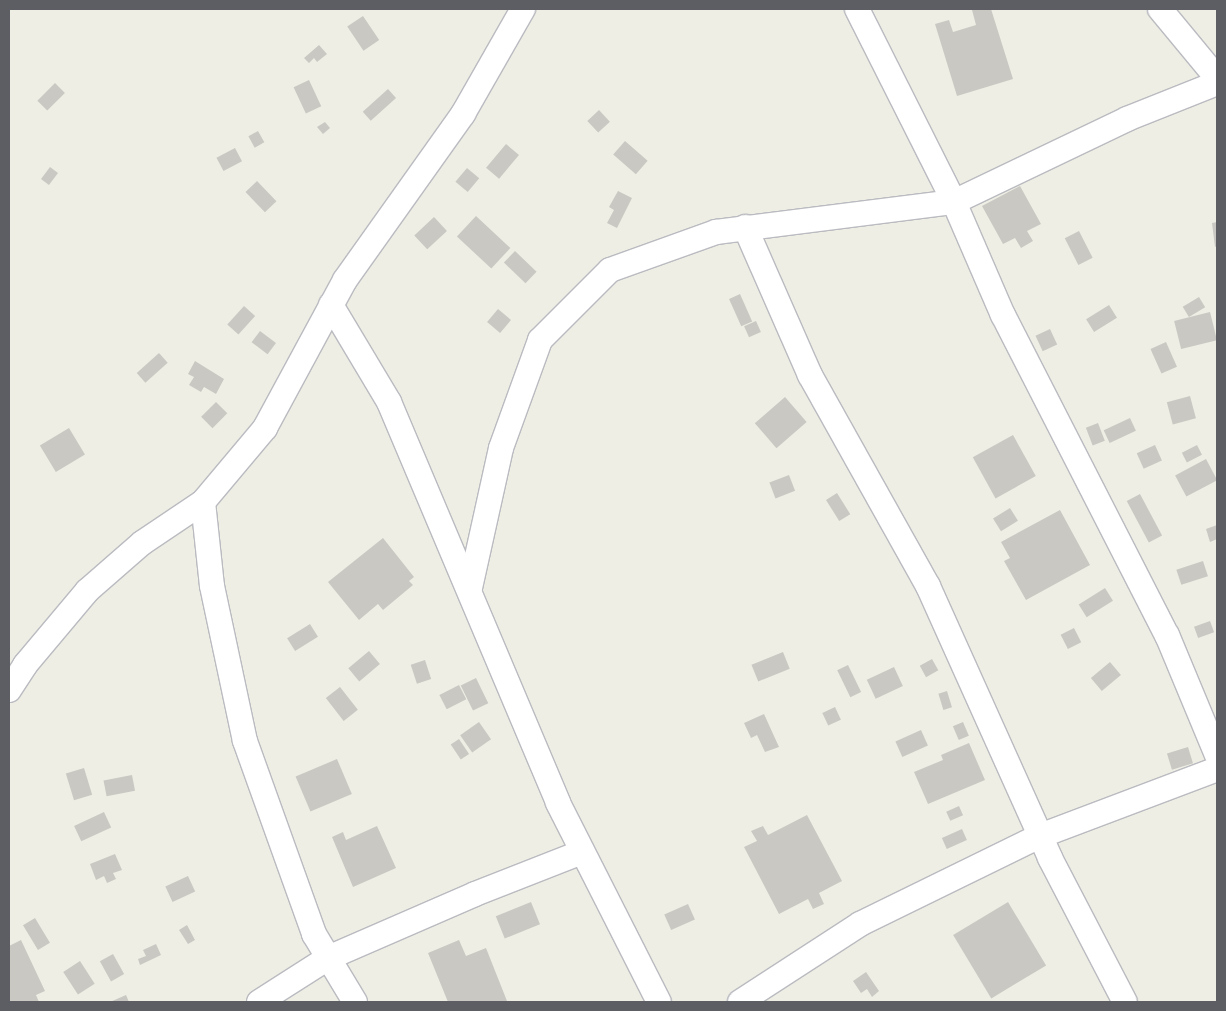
<!DOCTYPE html>
<html>
<head>
<meta charset="utf-8">
<style>
	body { margin:0 }
	#map { position:relative; width:1226px; height:1011px; overflow:hidden; background:#eeeee5; font-family:Helvetica,sans-serif }
	div>[style] { position:absolute }
	.building>* { inset:0; background:#c9c8c2; transform-origin:0 0 }
	.roads { filter:drop-shadow(1px 0 #babbc0) drop-shadow(-1px 0 #babbc0) drop-shadow(0 1px #babbc0) drop-shadow(0 -1px #babbc0) }
	.street>* { height:24px; margin:-12px; padding:0 12px; transform-origin:12px; border-radius:12px; background:#fff }
	span { translate:-50% -50%; white-space:nowrap; text-align:center; line-height:1.15; -webkit-text-stroke:4.5px #fff; paint-order:stroke }
	.frame { position:absolute; inset:0; border:10px solid #5d5e64; pointer-events:none }
</style>
</head>
<body>
<div id="map">
	<div class="building">
		<div style="clip-path:polygon(991px 9px,1013px 79px,957px 96px,935px 24px,949px 20px,953px 32px,976px 25px,972px 10px)"></div>
		<div style="left:363px;top:16px;width:29px;height:19px;rotate:56deg"></div>
		<div style="clip-path:polygon(319px 45px,327px 54px,317px 62px,314px 58px,309px 63px,304px 58px)"></div>
		<div style="left:309px;top:80px;width:29px;height:17px;rotate:65deg"></div>
		<div style="left:55px;top:83px;width:14px;height:25px;rotate:45deg"></div>
		<div style="left:388px;top:89px;width:12px;height:34px;rotate:48deg"></div>
		<div style="left:599px;top:110px;width:16px;height:16px;rotate:47deg"></div>
		<div style="clip-path:polygon(325px 122px,330px 128px,323px 134px,317px 127px)"></div>
		<div style="left:258px;top:131px;width:13px;height:11px;rotate:61deg"></div>
		<div style="left:625px;top:141px;width:30px;height:18px;rotate:41deg"></div>
		<div style="left:506px;top:144px;width:17px;height:31px;rotate:40deg"></div>
		<div style="left:235px;top:148px;width:15px;height:21px;rotate:62deg"></div>
		<div style="left:50px;top:167px;width:10px;height:15px;rotate:37deg"></div>
		<div style="left:467px;top:168px;width:16px;height:18px;rotate:40deg"></div>
		<div style="left:257px;top:181px;width:28px;height:16px;rotate:46deg"></div>
		<div style="clip-path:polygon(1020px 186px,1041px 224px,1027px 231px,1033px 241px,1021px 248px,1015px 238px,1003px 244px,982px 206px)"></div>
		<div style="clip-path:polygon(618px 191px,632px 198px,617px 228px,607px 223px,614px 210px,609px 207px)"></div>
		<div style="left:476px;top:216px;width:47px;height:28px;rotate:43deg"></div>
		<div style="left:434px;top:217px;width:19px;height:27px;rotate:47deg"></div>
		<div style="clip-path:polygon(1217px 222px,1217px 246px,1215px 247px,1212px 223px)"></div>
		<div style="left:1079px;top:231px;width:30px;height:16px;rotate:63deg"></div>
		<div style="left:515px;top:251px;width:30px;height:16px;rotate:44deg"></div>
		<div style="left:740px;top:294px;width:30px;height:12px;rotate:66deg"></div>
		<div style="left:1199px;top:297px;width:12px;height:19px;rotate:59deg"></div>
		<div style="left:1109px;top:305px;width:15px;height:27px;rotate:58deg"></div>
		<div style="left:244px;top:306px;width:15px;height:25px;rotate:42deg"></div>
		<div style="left:498px;top:309px;width:17px;height:17px;rotate:40deg"></div>
		<div style="left:1210px;top:312px;width:29px;height:37px;rotate:76deg"></div>
		<div style="left:756px;top:321px;width:12px;height:13px;rotate:66deg"></div>
		<div style="left:1050px;top:329px;width:17px;height:16px;rotate:65deg"></div>
		<div style="left:260px;top:331px;width:20px;height:14px;rotate:37deg"></div>
		<div style="left:1166px;top:342px;width:27px;height:17px;rotate:66deg"></div>
		<div style="left:159px;top:353px;width:13px;height:30px;rotate:48deg"></div>
		<div style="clip-path:polygon(195px 361px,224px 379px,216px 394px,204px 387px,201px 392px,189px 385px,194px 377px,188px 374px)"></div>
		<div style="left:1190px;top:396px;width:23px;height:24px;rotate:75deg"></div>
		<div style="left:785px;top:397px;width:33px;height:40px;rotate:49deg"></div>
		<div style="left:216px;top:402px;width:16px;height:21px;rotate:45deg"></div>
		<div style="left:1130px;top:418px;width:14px;height:29px;rotate:65deg"></div>
		<div style="left:1098px;top:423px;width:19px;height:13px;rotate:69deg"></div>
		<div style="left:69px;top:428px;width:31px;height:34px;rotate:59deg"></div>
		<div style="left:1013px;top:435px;width:47px;height:46px;rotate:61deg"></div>
		<div style="left:1155px;top:445px;width:17px;height:20px;rotate:66deg"></div>
		<div style="left:1197px;top:445px;width:11px;height:17px;rotate:63deg"></div>
		<div style="left:1206px;top:459px;width:24px;height:35px;rotate:62deg"></div>
		<div style="left:789px;top:475px;width:17px;height:21px;rotate:69deg"></div>
		<div style="left:837px;top:493px;width:25px;height:13px;rotate:58deg"></div>
		<div style="left:1140px;top:494px;width:47px;height:15px;rotate:62deg"></div>
		<div style="left:1010px;top:508px;width:15px;height:20px;rotate:58deg"></div>
		<div style="clip-path:polygon(1060px 510px,1090px 565px,1026px 600px,1004px 561px,1010px 558px,1001px 542px)"></div>
		<div style="clip-path:polygon(1217px 525px,1217px 539px,1210px 542px,1206px 529px)"></div>
		<div style="clip-path:polygon(383px 538px,414px 577px,409px 581px,413px 585px,383px 610px,378px 604px,359px 620px,328px 582px)"></div>
		<div style="left:1203px;top:561px;width:16px;height:28px;rotate:72deg"></div>
		<div style="left:1105px;top:588px;width:15px;height:31px;rotate:58deg"></div>
		<div style="left:1210px;top:621px;width:12px;height:17px;rotate:70deg"></div>
		<div style="left:310px;top:624px;width:15px;height:27px;rotate:58deg"></div>
		<div style="left:1074px;top:628px;width:16px;height:15px;rotate:63deg"></div>
		<div style="left:369px;top:651px;width:17px;height:27px;rotate:50deg"></div>
		<div style="left:783px;top:652px;width:18px;height:34px;rotate:68deg"></div>
		<div style="left:932px;top:659px;width:13px;height:14px;rotate:61deg"></div>
		<div style="left:425px;top:660px;width:20px;height:15px;rotate:72deg"></div>
		<div style="left:1110px;top:662px;width:17px;height:25px;rotate:50deg"></div>
		<div style="left:848px;top:665px;width:30px;height:12px;rotate:64deg"></div>
		<div style="left:894px;top:667px;width:21px;height:30px;rotate:65deg"></div>
		<div style="left:476px;top:678px;width:28px;height:17px;rotate:64deg"></div>
		<div style="left:459px;top:685px;width:16px;height:22px;rotate:63deg"></div>
		<div style="left:340px;top:687px;width:29px;height:18px;rotate:52deg"></div>
		<div style="left:947px;top:691px;width:17px;height:9px;rotate:73deg"></div>
		<div style="left:835px;top:707px;width:14px;height:14px;rotate:65deg"></div>
		<div style="clip-path:polygon(764px 714px,779px 747px,765px 752px,757px 735px,751px 738px,744px 723px)"></div>
		<div style="left:479px;top:722px;width:21px;height:23px;rotate:55deg"></div>
		<div style="left:963px;top:722px;width:15px;height:11px;rotate:67deg"></div>
		<div style="left:921px;top:730px;width:17px;height:28px;rotate:66deg"></div>
		<div style="left:459px;top:739px;width:18px;height:10px;rotate:56deg"></div>
		<div style="clip-path:polygon(969px 743px,985px 780px,928px 804px,914px 772px,943px 760px,941px 755px)"></div>
		<div style="left:1188px;top:747px;width:17px;height:22px;rotate:73deg"></div>
		<div style="left:337px;top:759px;width:38px;height:45px;rotate:67deg"></div>
		<div style="left:84px;top:768px;width:28px;height:19px;rotate:73deg"></div>
		<div style="left:132px;top:775px;width:16px;height:29px;rotate:79deg"></div>
		<div style="left:959px;top:806px;width:10px;height:14px;rotate:66deg"></div>
		<div style="left:104px;top:812px;width:17px;height:33px;rotate:65deg"></div>
		<div style="clip-path:polygon(807px 815px,842px 881px,819px 893px,824px 904px,813px 909px,808px 899px,779px 914px,744px 847px,757px 841px,751px 831px,763px 826px,768px 835px)"></div>
		<div style="clip-path:polygon(377px 826px,396px 868px,353px 887px,332px 837px,343px 832px,346px 840px)"></div>
		<div style="left:962px;top:829px;width:12px;height:22px;rotate:66deg"></div>
		<div style="clip-path:polygon(115px 854px,122px 870px,113px 873px,116px 879px,107px 883px,104px 876px,96px 880px,90px 864px)"></div>
		<div style="left:188px;top:876px;width:17px;height:25px;rotate:65deg"></div>
		<div style="left:531px;top:902px;width:24px;height:38px;rotate:68deg"></div>
		<div style="left:1008px;top:902px;width:74px;height:64px;rotate:59deg"></div>
		<div style="left:688px;top:904px;width:17px;height:26px;rotate:66deg"></div>
		<div style="left:35px;top:918px;width:29px;height:14px;rotate:59deg"></div>
		<div style="clip-path:polygon(187px 925px,195px 940px,188px 944px,179px 930px)"></div>
		<div style="clip-path:polygon(21px 940px,45px 991px,36px 995px,39px 1002px,9px 1002px,9px 946px)"></div>
		<div style="clip-path:polygon(459px 940px,466px 956px,486px 948px,507px 1001px,448px 1002px,428px 953px)"></div>
		<div style="clip-path:polygon(156px 944px,161px 955px,140px 965px,138px 959px,146px 956px,143px 950px)"></div>
		<div style="left:113px;top:954px;width:23px;height:15px;rotate:61deg"></div>
		<div style="left:80px;top:961px;width:27px;height:20px;rotate:57deg"></div>
		<div style="clip-path:polygon(866px 972px,879px 991px,872px 997px,867px 989px,861px 993px,853px 981px)"></div>
		<div style="clip-path:polygon(126px 995px,129px 1002px,110px 1002px)"></div>
	</div>
	<div class="roads">
		<div class="street">
			<div style="left:857px;top:9px;width:216px;rotate:63.3deg"></div>
			<div style="left:954px;top:202px;width:123px;rotate:66.6deg"></div>
			<div style="left:1003px;top:315px;width:360px;rotate:62.9deg"></div>
			<div style="left:1167px;top:635px;width:130px;rotate:67.4deg"></div>
			<div style="left:1160px;top:9px;width:89px;rotate:50.4deg"></div>
			<div style="left:745px;top:227px;width:162px;rotate:66.3deg"></div>
			<div style="left:810px;top:375px;width:242px;rotate:60.8deg"></div>
			<div style="left:928px;top:586px;width:298px;rotate:65.8deg"></div>
			<div style="left:1050px;top:858px;width:162px;rotate:62.5deg"></div>
			<div style="left:331px;top:305px;width:113px;rotate:59.1deg"></div>
			<div style="left:389px;top:402px;width:435px;rotate:67.1deg"></div>
			<div style="left:558px;top:803px;width:223px;rotate:63.1deg"></div>
			<div style="left:203px;top:502px;width:84px;rotate:83.9deg"></div>
			<div style="left:212px;top:586px;width:158px;rotate:78deg"></div>
			<div style="left:245px;top:741px;width:205px;rotate:70.3deg"></div>
			<div style="left:314px;top:934px;width:79px;rotate:58.9deg"></div>
			<div style="left:470px;top:588px;width:143px;rotate:-77.5deg"></div>
			<div style="left:501px;top:448px;width:115px;rotate:-70.1deg"></div>
			<div style="left:540px;top:340px;width:99px;rotate:-45deg"></div>
			<div style="left:610px;top:270px;width:113px;rotate:-19.7deg"></div>
			<div style="left:716px;top:232px;width:240px;rotate:-7.2deg"></div>
			<div style="left:954px;top:202px;width:192px;rotate:-25.6deg"></div>
			<div style="left:1127px;top:119px;width:97px;rotate:-21.8deg"></div>
			<div style="left:9px;top:690px;width:30px;rotate:-57deg"></div>
			<div style="left:25px;top:665px;width:97px;rotate:-50deg"></div>
			<div style="left:87px;top:591px;width:73px;rotate:-41.1deg"></div>
			<div style="left:142px;top:543px;width:73px;rotate:-33.9deg"></div>
			<div style="left:203px;top:502px;width:97px;rotate:-50deg"></div>
			<div style="left:265px;top:428px;width:168px;rotate:-61.6deg"></div>
			<div style="left:345px;top:280px;width:204px;rotate:-54.6deg"></div>
			<div style="left:463px;top:114px;width:121px;rotate:-60.3deg"></div>
			<div style="left:259px;top:1002px;width:82px;rotate:-32.5deg"></div>
			<div style="left:328px;top:958px;width:160px;rotate:-23.5deg"></div>
			<div style="left:475px;top:894px;width:115px;rotate:-21.4deg"></div>
			<div style="left:740px;top:1002px;width:143px;rotate:-33deg"></div>
			<div style="left:860px;top:924px;width:200px;rotate:-26.1deg"></div>
			<div style="left:1040px;top:836px;width:189px;rotate:-20.7deg"></div>
		</div>
	</div>
	<div class="frame"></div>
</div>
</body>
</html>
